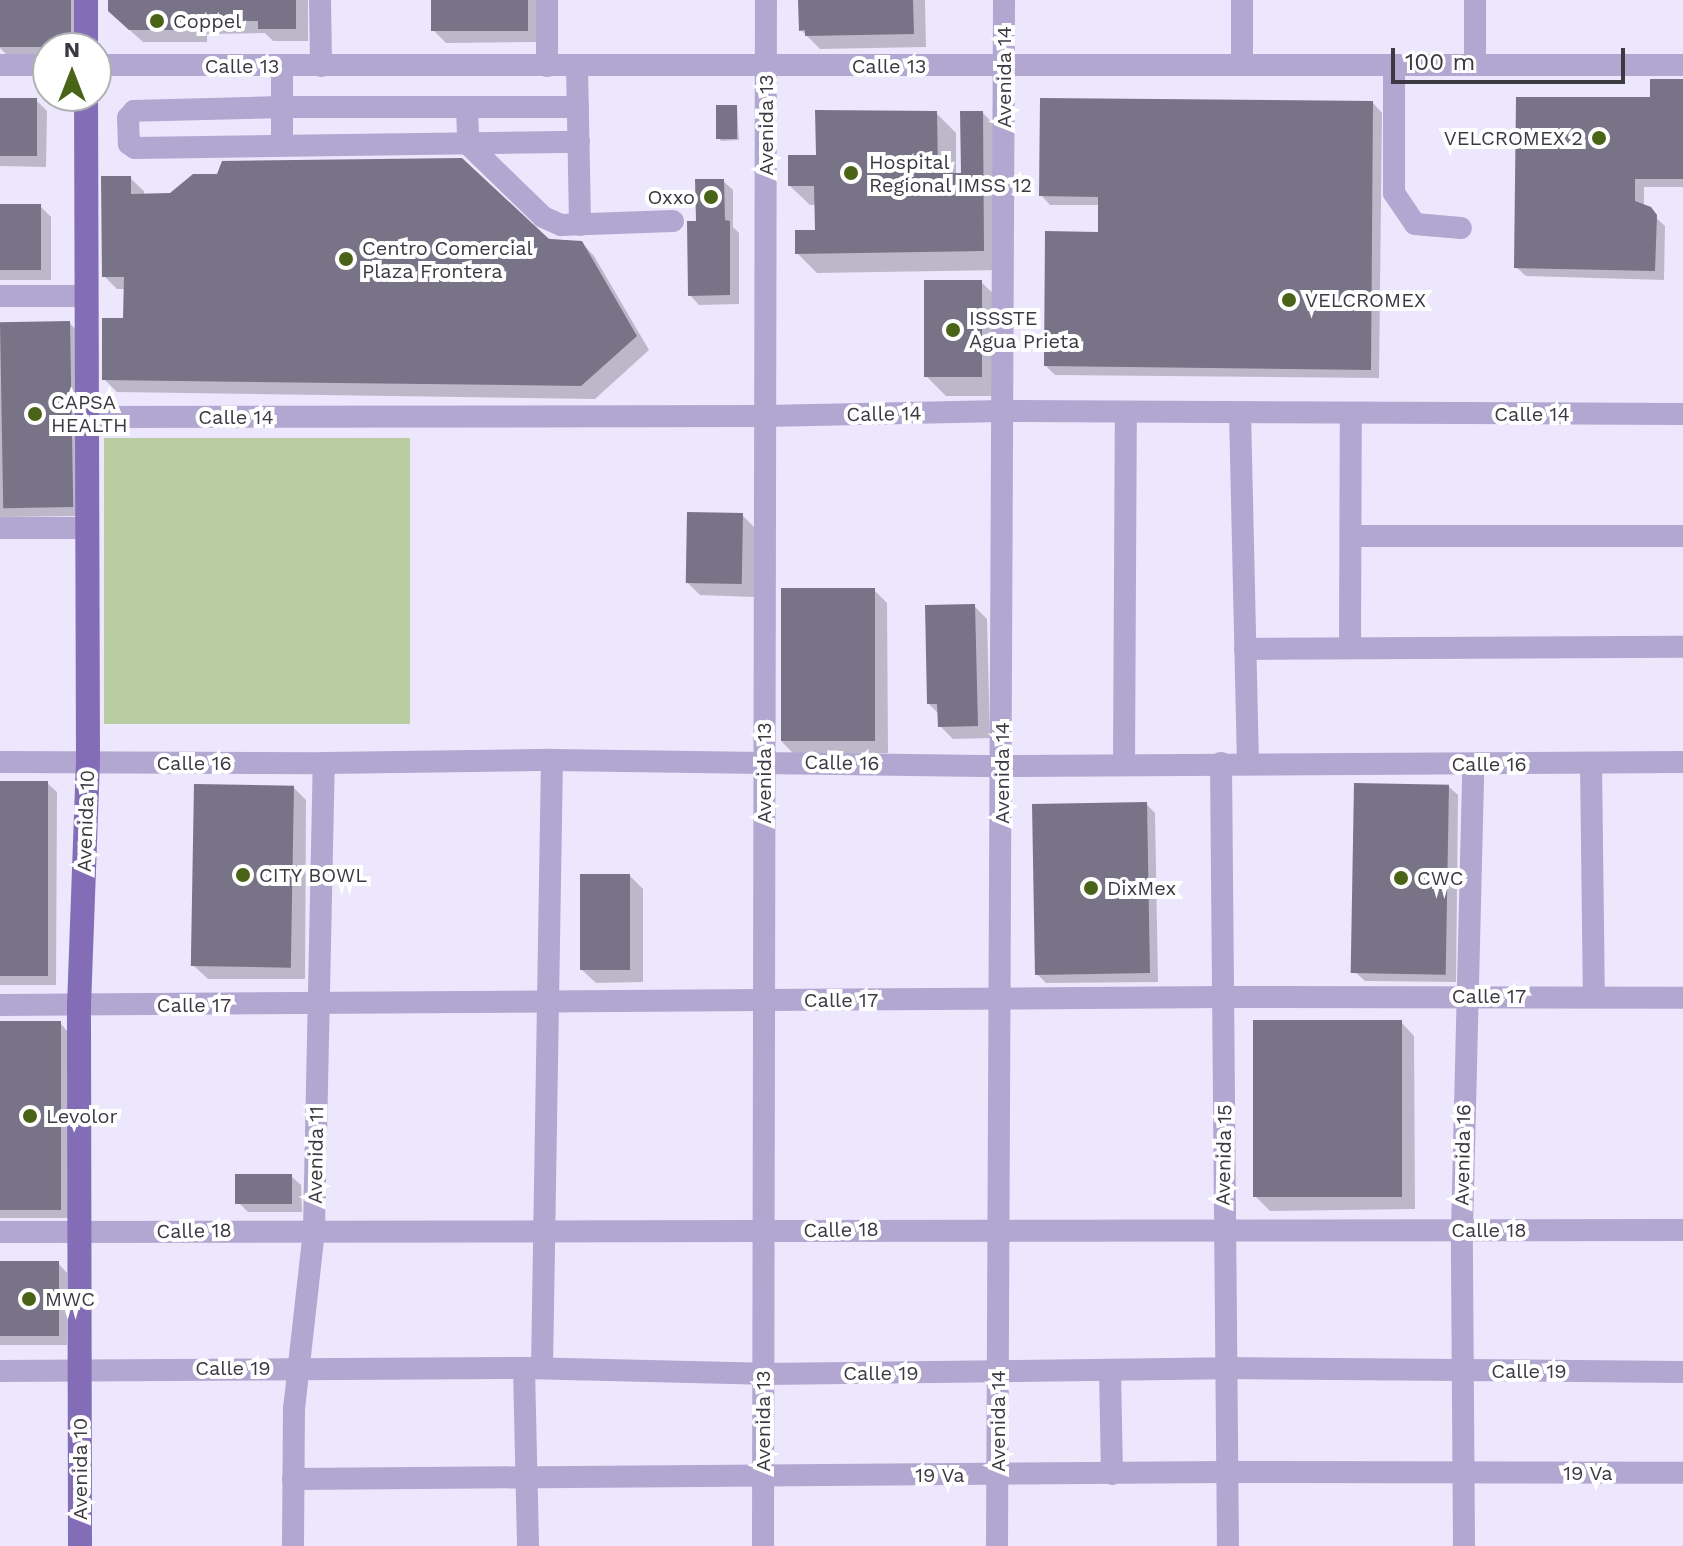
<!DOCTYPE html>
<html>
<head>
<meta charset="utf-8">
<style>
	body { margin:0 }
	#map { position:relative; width:1683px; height:1546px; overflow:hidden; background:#ece7fc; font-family:"Work Sans",sans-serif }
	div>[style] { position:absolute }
	.green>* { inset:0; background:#b9cca2; transform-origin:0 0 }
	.shadow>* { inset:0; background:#0003 }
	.building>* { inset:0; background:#787386; transform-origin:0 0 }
	.minor>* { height:22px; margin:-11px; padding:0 11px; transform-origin:11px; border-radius:11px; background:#b2a7d0 }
	.major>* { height:24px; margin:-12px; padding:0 12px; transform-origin:12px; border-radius:12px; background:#836db6 }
	.dots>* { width:22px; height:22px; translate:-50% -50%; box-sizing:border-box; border:4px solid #fff; border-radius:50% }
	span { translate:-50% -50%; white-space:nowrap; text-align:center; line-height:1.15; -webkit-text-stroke:8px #fff; paint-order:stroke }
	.poi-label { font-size:20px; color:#3b3941 }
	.left { translate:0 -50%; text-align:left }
	.right { translate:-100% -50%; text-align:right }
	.street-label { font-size:20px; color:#3b3941 }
	.north { position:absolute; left:32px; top:32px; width:80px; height:80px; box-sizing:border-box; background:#fff; border:2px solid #b1b0b3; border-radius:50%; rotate:0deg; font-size:22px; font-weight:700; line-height:32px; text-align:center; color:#3b3941 }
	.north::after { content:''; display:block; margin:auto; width:28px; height:36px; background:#496416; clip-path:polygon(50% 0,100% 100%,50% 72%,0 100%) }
	.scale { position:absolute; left:1391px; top:48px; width:234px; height:36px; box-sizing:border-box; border:4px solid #3b3941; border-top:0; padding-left:10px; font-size:24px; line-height:28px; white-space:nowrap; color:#3b3941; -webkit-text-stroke:6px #fff; paint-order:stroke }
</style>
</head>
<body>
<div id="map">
	<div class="green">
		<div style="left:104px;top:438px;width:306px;height:286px"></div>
	</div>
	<div class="shadow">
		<div style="clip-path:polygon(0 0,86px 0,84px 48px,48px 48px,48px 61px,12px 60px,0 48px)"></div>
		<div style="clip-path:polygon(110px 0,308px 0,308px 41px,273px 41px,265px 33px,207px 34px,207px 42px,143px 42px,123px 24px)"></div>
		<div style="clip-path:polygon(433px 0,540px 0,540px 42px,446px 43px,433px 30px)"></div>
		<div style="clip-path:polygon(800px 0,925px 0,926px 47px,820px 49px,801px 30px)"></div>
		<div style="clip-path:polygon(1683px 80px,1683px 187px,1644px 187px,1644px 207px,1665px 226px,1664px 280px,1526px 276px,1516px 267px)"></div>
		<div style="clip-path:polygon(0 100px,36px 100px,47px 111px,46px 167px,0 166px)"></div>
		<div style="clip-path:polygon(1373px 103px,1382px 113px,1379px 378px,1055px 375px,1046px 366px,1100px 234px,1100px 205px,1050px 205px,1041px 195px)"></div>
		<div style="clip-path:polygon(737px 107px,739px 140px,721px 141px,719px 138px)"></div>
		<div style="clip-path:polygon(936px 113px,956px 133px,956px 175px,963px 175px,983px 113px,1002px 133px,1003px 270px,817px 273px,797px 253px,817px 232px,817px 205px,810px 205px,790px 186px,818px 157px)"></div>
		<div style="clip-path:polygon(130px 178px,144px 191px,144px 196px,581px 242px,594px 256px,649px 350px,595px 399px,117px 392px,104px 379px,125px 320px,126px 289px,117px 289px,104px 276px)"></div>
		<div style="clip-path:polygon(723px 181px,733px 190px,733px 227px,739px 233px,739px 304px,699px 305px,690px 295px)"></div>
		<div style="clip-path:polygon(0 206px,40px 206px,51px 217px,51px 280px,0 280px)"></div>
		<div style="clip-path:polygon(981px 282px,1001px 301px,1001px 396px,946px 396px,926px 376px)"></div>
		<div style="clip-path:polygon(69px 323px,79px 332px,81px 516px,0 517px,0 324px)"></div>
		<div style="clip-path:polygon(742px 515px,755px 528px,754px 597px,700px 595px,687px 582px)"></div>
		<div style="clip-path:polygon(874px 590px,887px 603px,888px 753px,795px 755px,782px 742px)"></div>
		<div style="clip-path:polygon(974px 606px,987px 619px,990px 738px,953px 739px,940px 726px,939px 714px,929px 704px)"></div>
		<div style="clip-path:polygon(0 783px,47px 783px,57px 792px,56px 985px,0 985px)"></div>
		<div style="clip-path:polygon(1448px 786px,1458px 795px,1456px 982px,1365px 981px,1355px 972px)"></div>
		<div style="clip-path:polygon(293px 787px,306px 800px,305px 979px,208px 979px,194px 966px)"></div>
		<div style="clip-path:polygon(1146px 804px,1155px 813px,1158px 982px,1046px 983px,1037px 974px)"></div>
		<div style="clip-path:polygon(630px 876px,643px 889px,643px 982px,596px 983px,582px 970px)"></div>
		<div style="clip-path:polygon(1401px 1022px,1414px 1036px,1415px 1209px,1270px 1211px,1256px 1197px)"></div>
		<div style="clip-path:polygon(0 1023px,60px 1023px,69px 1033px,69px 1218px,0 1218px)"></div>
		<div style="clip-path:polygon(291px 1176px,301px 1185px,302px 1212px,248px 1212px,239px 1203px)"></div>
		<div style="clip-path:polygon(0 1262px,58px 1263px,67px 1273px,67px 1345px,0 1345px)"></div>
	</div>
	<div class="building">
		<div style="left:0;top:0;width:71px;height:47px"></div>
		<div style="clip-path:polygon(108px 0,296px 0,296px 29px,258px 29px,258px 21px,195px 22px,195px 30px,129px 30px,108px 11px)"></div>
		<div style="left:431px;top:0;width:97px;height:31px"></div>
		<div style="clip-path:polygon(798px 0,913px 0,914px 34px,805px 36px,805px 30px,799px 31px)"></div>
		<div style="clip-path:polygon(1650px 79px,1683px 79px,1683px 179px,1635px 179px,1635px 201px,1651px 207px,1657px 215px,1655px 271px,1514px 268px,1516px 97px,1650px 97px)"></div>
		<div style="left:0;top:98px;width:37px;height:58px"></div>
		<div style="clip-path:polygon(1040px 98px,1373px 101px,1371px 370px,1044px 366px,1045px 231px,1098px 232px,1098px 197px,1039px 196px)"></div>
		<div style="left:716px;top:105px;width:21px;height:34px"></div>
		<div style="clip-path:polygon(815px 110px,937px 111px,938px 173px,961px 173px,960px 111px,983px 111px,984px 251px,795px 254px,795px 230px,815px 230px,814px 186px,788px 186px,788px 155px,816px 155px)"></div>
		<div style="clip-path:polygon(462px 158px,549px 239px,582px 241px,637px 336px,581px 386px,102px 380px,102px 318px,123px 318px,124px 277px,102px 277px,101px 176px,131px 176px,131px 194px,170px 193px,193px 174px,217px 174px,222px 161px)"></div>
		<div style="clip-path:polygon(695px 179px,724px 179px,725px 220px,730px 221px,730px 295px,688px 296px,687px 221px,696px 221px)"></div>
		<div style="left:0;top:204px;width:41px;height:66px"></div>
		<div style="left:982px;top:280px;width:97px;height:58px;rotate:90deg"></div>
		<div style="left:70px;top:321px;width:186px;height:70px;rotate:89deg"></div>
		<div style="left:687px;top:512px;width:56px;height:71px;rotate:1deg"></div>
		<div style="left:875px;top:588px;width:153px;height:94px;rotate:90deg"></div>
		<div style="clip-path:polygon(975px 604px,978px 726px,938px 727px,937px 704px,927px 704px,925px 605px)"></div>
		<div style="left:0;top:781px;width:48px;height:195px"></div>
		<div style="left:1354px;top:783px;width:95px;height:190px;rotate:1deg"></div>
		<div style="left:194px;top:784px;width:100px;height:182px;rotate:1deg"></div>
		<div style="left:1147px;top:802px;width:171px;height:115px;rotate:89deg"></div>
		<div style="left:580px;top:874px;width:50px;height:96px"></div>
		<div style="left:1402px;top:1020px;width:177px;height:149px;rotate:90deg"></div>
		<div style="left:0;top:1021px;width:61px;height:189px"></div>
		<div style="left:235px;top:1174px;width:57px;height:30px"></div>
		<div style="left:0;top:1261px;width:59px;height:75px"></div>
	</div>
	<div class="minor">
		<div style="left:320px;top:0;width:66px;rotate:89.1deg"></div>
		<div style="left:547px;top:0;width:66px;rotate:90deg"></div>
		<div style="left:1242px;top:0;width:65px;rotate:90deg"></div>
		<div style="left:1475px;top:0;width:65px;rotate:90deg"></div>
		<div style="left:0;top:65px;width:48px"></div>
		<div style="left:96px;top:65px;width:1587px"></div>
		<div style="left:1394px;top:65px;width:128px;rotate:90deg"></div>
		<div style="left:1394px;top:193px;width:37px;rotate:56deg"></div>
		<div style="left:1415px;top:224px;width:46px;rotate:5deg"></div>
		<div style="left:282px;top:66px;width:78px;rotate:90deg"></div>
		<div style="left:577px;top:66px;width:159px;rotate:88.9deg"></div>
		<div style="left:467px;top:107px;width:37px;rotate:88deg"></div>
		<div style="left:468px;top:144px;width:105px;rotate:44.2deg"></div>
		<div style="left:543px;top:217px;width:20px;rotate:24deg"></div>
		<div style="left:561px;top:225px;width:112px;rotate:-2deg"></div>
		<div style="left:578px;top:107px;width:296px;rotate:180deg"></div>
		<div style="left:282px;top:107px;width:148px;rotate:178.5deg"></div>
		<div style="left:134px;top:111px;width:9px;rotate:131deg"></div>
		<div style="left:128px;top:118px;width:26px;rotate:88deg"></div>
		<div style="left:129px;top:144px;width:7px;rotate:34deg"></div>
		<div style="left:135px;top:148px;width:444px;rotate:-0.8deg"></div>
		<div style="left:0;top:296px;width:85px"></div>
		<div style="left:1240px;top:412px;width:350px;rotate:88.7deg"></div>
		<div style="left:85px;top:417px;width:680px;rotate:-0.08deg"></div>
		<div style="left:765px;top:416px;width:237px;rotate:-1.2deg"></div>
		<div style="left:1002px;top:411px;width:681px;rotate:0.25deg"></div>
		<div style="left:0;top:528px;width:86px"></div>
		<div style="left:1351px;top:536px;width:332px"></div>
		<div style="left:1350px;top:648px;width:235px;rotate:-89.8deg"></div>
		<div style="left:1245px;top:649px;width:438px;rotate:-0.3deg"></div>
		<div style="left:0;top:762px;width:324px;rotate:0.2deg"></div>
		<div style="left:324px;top:763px;width:228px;rotate:-0.8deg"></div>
		<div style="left:552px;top:760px;width:450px;rotate:0.8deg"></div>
		<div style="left:1002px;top:766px;width:681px;rotate:-0.34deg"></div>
		<div style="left:1221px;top:763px;width:783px;rotate:89.49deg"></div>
		<div style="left:1591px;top:763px;width:234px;rotate:89.3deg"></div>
		<div style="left:1124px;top:765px;width:353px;rotate:-89.7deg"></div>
		<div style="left:0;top:1005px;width:1226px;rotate:-0.37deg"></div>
		<div style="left:1226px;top:997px;width:457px;rotate:0.1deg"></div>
		<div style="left:0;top:1232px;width:1683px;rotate:-0.07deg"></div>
		<div style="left:524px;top:1368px;width:178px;rotate:88.7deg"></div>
		<div style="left:542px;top:1368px;width:608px;rotate:-89.06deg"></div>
		<div style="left:1110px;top:1370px;width:104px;rotate:88.9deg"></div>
		<div style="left:0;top:1371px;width:524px;rotate:-0.33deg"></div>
		<div style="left:524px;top:1368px;width:239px;rotate:1.4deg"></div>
		<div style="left:763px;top:1374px;width:463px;rotate:-0.7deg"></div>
		<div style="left:1226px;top:1368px;width:457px;rotate:0.5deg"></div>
		<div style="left:293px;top:1479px;width:934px;rotate:-0.43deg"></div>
		<div style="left:1227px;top:1472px;width:456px;rotate:0.1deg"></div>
		<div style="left:293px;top:1546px;width:137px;rotate:-89.6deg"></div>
		<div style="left:294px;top:1409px;width:180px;rotate:-83.6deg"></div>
		<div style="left:314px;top:1230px;width:467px;rotate:-88.8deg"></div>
		<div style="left:763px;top:1546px;width:1546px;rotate:-89.89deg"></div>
		<div style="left:997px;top:1546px;width:1546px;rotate:-89.74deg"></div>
		<div style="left:1464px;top:1546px;width:316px;rotate:-90.4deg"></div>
		<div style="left:1462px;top:1230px;width:466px;rotate:-88.6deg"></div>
	</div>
	<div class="major">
		<div style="left:86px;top:0;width:48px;rotate:90deg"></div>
		<div style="left:80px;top:1546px;width:540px;rotate:-90.11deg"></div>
		<div style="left:79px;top:1006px;width:244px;rotate:-87.9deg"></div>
		<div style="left:88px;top:762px;width:666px;rotate:-90.17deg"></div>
	</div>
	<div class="dots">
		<div style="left:157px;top:21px;background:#496416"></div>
		<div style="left:1599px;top:138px;background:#496416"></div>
		<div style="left:851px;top:173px;background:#496416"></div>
		<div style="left:711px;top:197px;background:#496416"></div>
		<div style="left:346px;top:259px;background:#496416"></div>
		<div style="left:1289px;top:300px;background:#496416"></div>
		<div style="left:953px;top:330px;background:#496416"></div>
		<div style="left:35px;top:414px;background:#496416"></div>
		<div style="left:243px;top:875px;background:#496416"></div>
		<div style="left:1401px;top:878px;background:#496416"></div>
		<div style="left:1091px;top:888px;background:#496416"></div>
		<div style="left:30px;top:1116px;background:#496416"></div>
		<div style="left:29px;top:1299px;background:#496416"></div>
	</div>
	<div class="poi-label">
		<span class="left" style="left:173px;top:21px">Coppel</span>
		<span class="right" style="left:1583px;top:138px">VELCROMEX 2</span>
		<span class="left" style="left:869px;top:174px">Hospital<br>Regional IMSS 12</span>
		<span class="right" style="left:695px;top:197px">Oxxo</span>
		<span class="left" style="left:362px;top:260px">Centro Comercial<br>Plaza Frontera</span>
		<span class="left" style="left:1305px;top:300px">VELCROMEX</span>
		<span class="left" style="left:969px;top:330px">ISSSTE<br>Agua Prieta</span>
		<span class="left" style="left:51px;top:414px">CAPSA<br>HEALTH</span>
		<span class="left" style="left:259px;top:875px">CITY BOWL</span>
		<span class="left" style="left:1417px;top:878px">CWC</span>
		<span class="left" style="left:1107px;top:888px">DixMex</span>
		<span class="left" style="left:46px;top:1116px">Levolor</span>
		<span class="left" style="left:45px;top:1299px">MWC</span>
	</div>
	<div class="street-label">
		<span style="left:242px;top:66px">Calle 13</span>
		<span style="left:889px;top:66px">Calle 13</span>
		<span style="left:1004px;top:77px;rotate:-90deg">Avenida 14</span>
		<span style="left:766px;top:125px;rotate:-90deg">Avenida 13</span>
		<span style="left:884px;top:414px;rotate:-1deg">Calle 14</span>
		<span style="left:1532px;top:414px">Calle 14</span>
		<span style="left:236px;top:417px">Calle 14</span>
		<span style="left:194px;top:763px">Calle 16</span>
		<span style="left:842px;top:763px;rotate:1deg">Calle 16</span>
		<span style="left:1489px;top:764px">Calle 16</span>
		<span style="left:764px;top:773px;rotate:-90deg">Avenida 13</span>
		<span style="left:1002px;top:773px;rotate:-90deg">Avenida 14</span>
		<span style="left:86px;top:821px;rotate:-88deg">Avenida 10</span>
		<span style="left:1489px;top:996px">Calle 17</span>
		<span style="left:841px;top:1000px">Calle 17</span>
		<span style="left:194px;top:1005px">Calle 17</span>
		<span style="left:316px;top:1155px;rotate:-89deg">Avenida 11</span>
		<span style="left:1224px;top:1155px;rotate:-89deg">Avenida 15</span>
		<span style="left:1463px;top:1155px;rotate:-89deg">Avenida 16</span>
		<span style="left:841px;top:1230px;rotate:-1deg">Calle 18</span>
		<span style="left:1489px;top:1230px">Calle 18</span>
		<span style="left:194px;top:1231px;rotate:-1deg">Calle 18</span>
		<span style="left:233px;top:1368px">Calle 19</span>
		<span style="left:1529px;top:1371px">Calle 19</span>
		<span style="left:881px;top:1373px">Calle 19</span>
		<span style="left:763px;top:1421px;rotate:-90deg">Avenida 13</span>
		<span style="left:998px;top:1421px;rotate:-90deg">Avenida 14</span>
		<span style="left:80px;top:1469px;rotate:-90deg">Avenida 10</span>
		<span style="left:1588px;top:1473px">19 Va</span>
		<span style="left:940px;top:1475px">19 Va</span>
	</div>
	<div class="north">N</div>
	<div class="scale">100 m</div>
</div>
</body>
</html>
